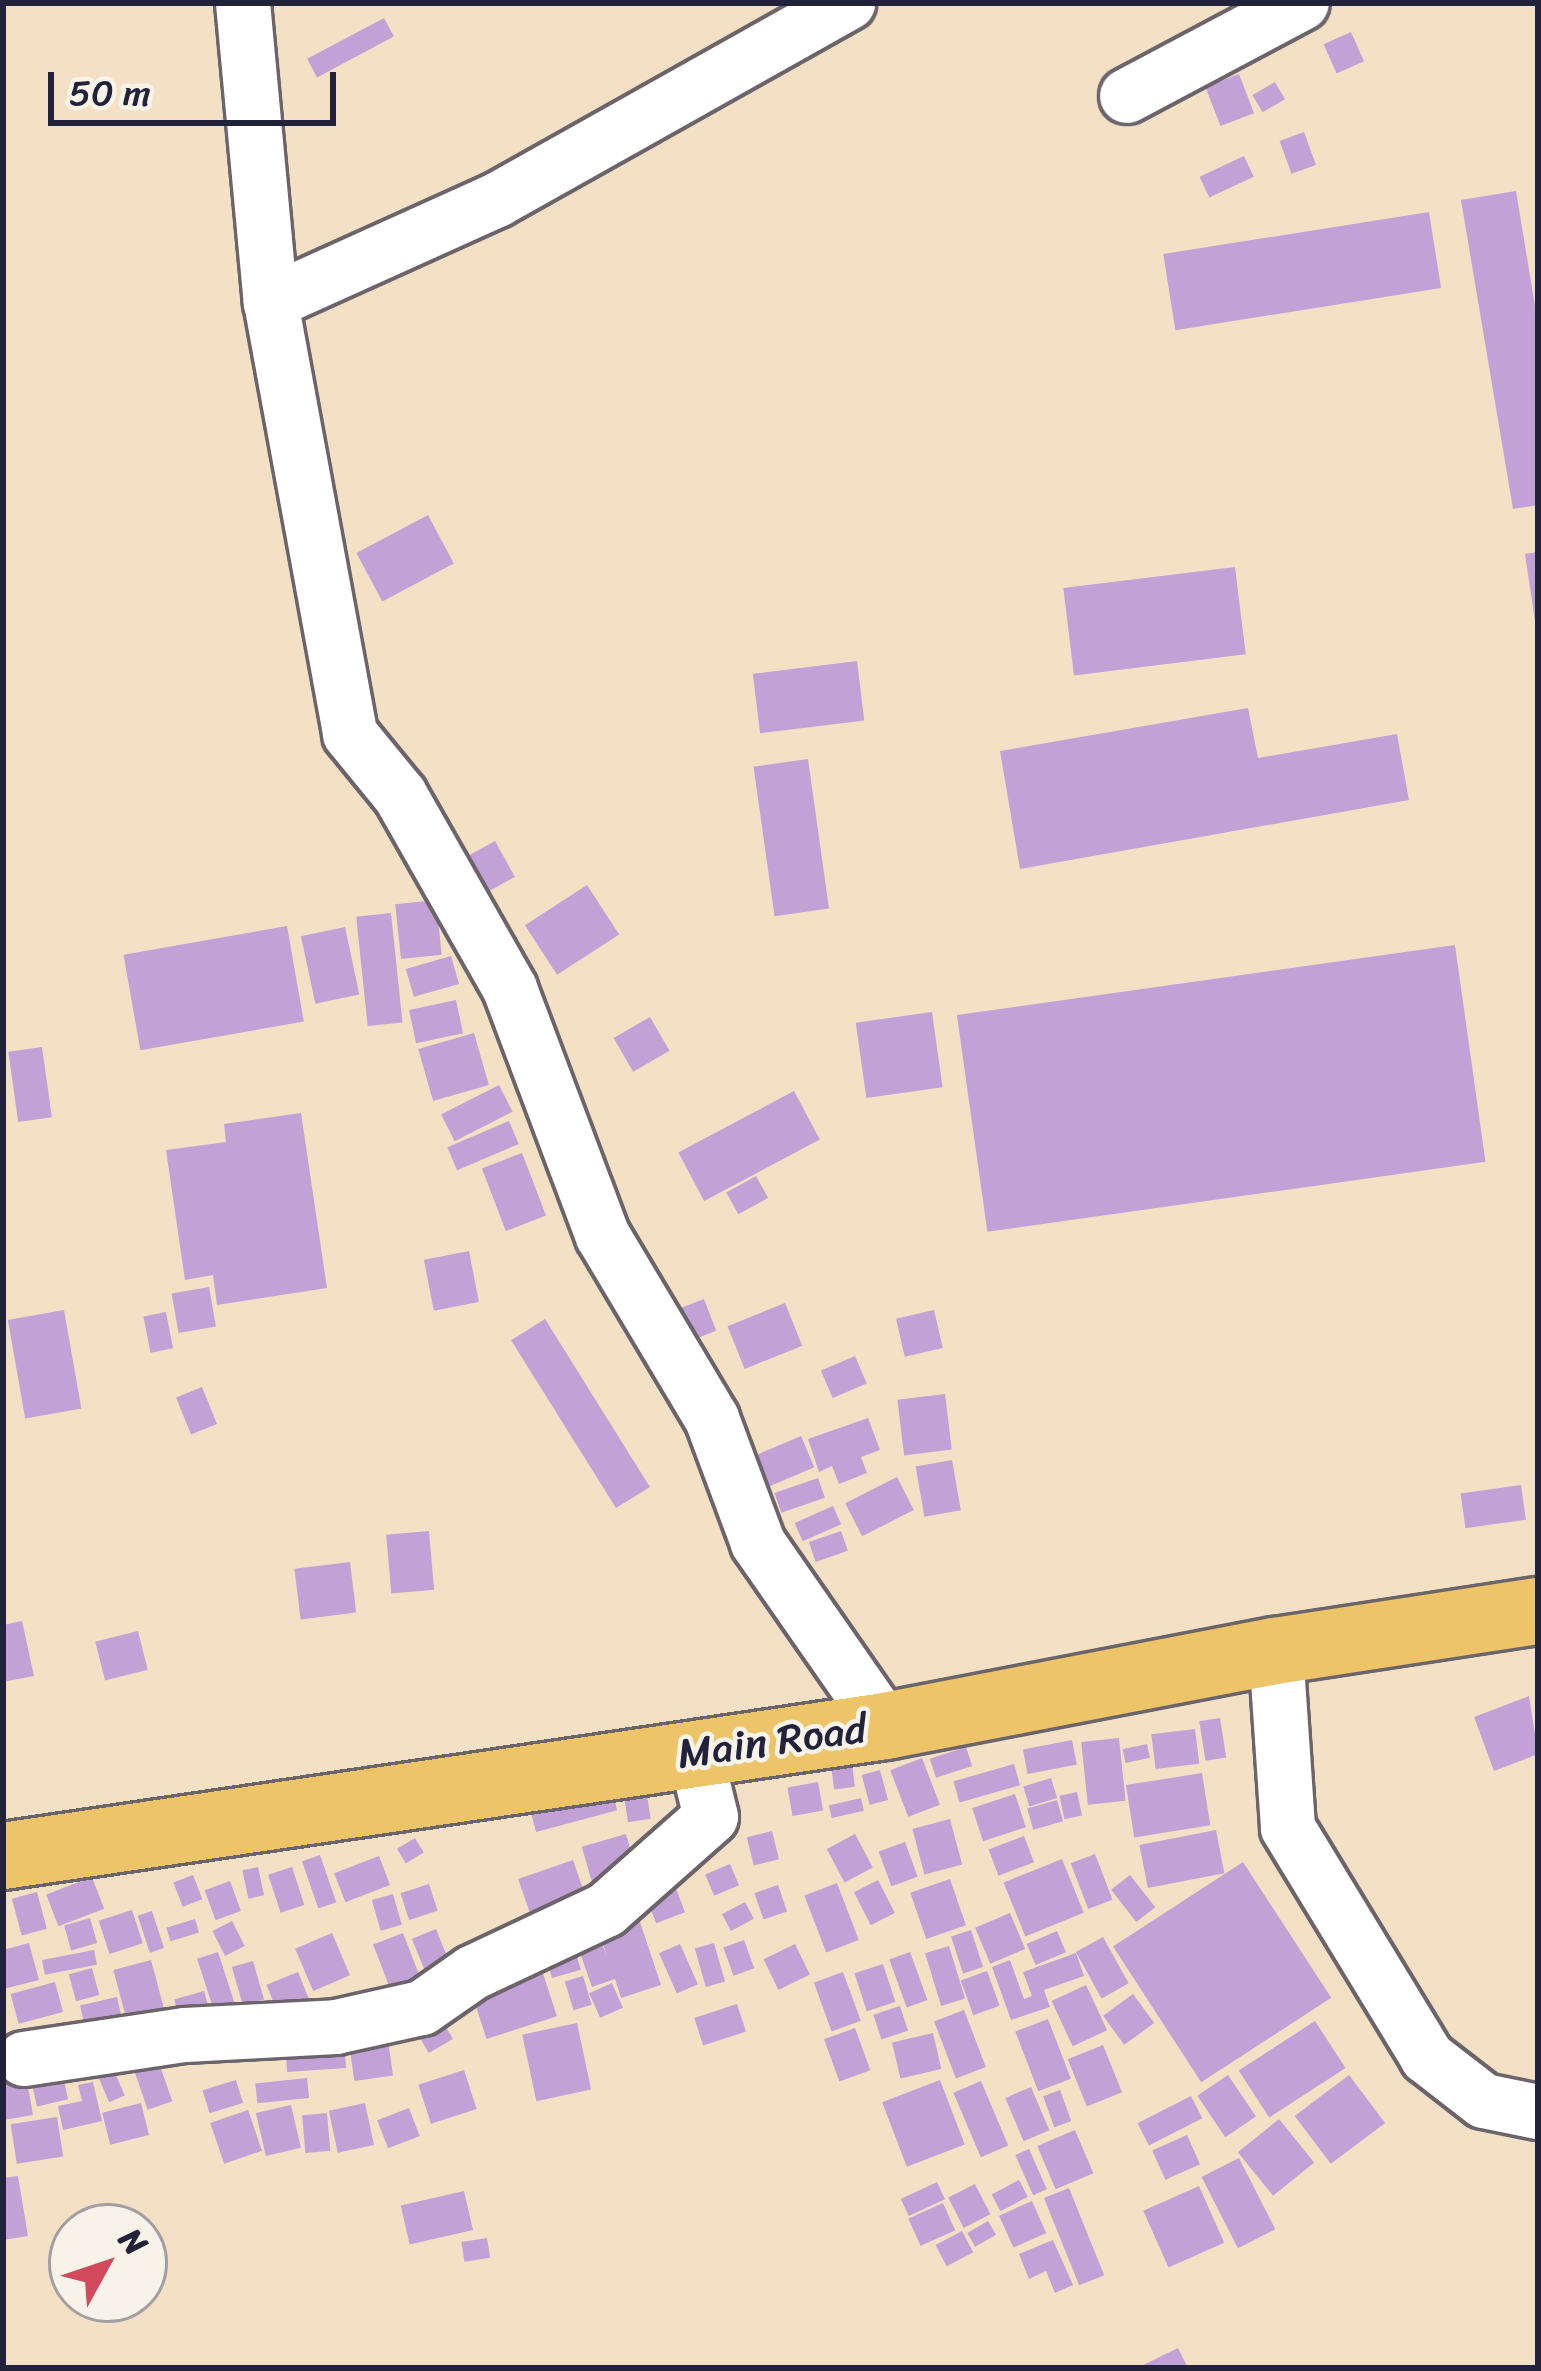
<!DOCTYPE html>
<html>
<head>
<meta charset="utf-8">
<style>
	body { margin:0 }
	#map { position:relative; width:1541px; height:2371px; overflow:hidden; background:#f3e0c5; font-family:Sriracha,sans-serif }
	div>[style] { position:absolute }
	.building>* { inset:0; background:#c3a1d7; transform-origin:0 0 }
	.roads { filter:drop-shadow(3px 0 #6b646b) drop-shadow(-3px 0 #6b646b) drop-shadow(0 3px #6b646b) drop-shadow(0 -3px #6b646b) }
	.minor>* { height:54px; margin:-27px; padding:0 27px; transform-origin:27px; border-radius:27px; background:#fff }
	.major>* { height:66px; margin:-33px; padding:0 33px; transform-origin:33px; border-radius:33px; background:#eec469 }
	span { translate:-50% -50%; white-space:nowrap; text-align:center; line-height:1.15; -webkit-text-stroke:9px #f7f3e8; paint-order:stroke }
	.street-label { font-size:42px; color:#22223b }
	.frame { position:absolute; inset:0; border:6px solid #22223b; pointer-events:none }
	.north { position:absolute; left:48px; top:2203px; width:120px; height:120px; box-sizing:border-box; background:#f7f3e8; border:3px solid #a29fa3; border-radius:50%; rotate:50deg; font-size:33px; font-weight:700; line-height:48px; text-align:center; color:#22223b }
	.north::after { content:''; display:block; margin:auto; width:42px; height:54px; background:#d1495b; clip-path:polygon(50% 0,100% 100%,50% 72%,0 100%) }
	.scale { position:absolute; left:48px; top:72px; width:288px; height:54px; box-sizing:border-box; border:6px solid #22223b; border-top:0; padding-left:15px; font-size:36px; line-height:42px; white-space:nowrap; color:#22223b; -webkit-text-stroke:9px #f7f3e8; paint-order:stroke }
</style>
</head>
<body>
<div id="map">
	<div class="building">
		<div style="left:384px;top:18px;width:21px;height:87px;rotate:62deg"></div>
		<div style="left:1351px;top:32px;width:32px;height:30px;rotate:66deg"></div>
		<div style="left:1239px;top:74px;width:42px;height:36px;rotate:69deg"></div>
		<div style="left:1275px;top:82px;width:20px;height:26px;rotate:60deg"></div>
		<div style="left:1304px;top:132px;width:35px;height:26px;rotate:70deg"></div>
		<div style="left:1244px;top:156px;width:23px;height:49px;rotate:65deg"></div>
		<div style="clip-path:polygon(1516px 191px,1538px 324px,1538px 505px,1513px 509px,1461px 200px)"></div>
		<div style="left:1429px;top:212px;width:77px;height:269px;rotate:81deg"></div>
		<div style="left:428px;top:515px;width:55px;height:81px;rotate:62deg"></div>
		<div style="clip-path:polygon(1538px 552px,1538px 621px,1535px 621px,1525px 554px)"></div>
		<div style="left:1235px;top:567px;width:88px;height:173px;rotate:83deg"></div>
		<div style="left:857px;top:661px;width:60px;height:105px;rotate:83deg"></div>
		<div style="clip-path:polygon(1248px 708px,1258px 758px,1397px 734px,1409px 800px,1020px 869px,1000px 751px)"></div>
		<div style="left:808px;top:759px;width:151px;height:55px;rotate:82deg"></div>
		<div style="left:495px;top:841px;width:41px;height:29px;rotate:61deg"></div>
		<div style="left:587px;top:885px;width:59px;height:74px;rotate:57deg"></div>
		<div style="left:436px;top:900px;width:55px;height:41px;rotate:84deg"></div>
		<div style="left:391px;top:913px;width:110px;height:35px;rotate:84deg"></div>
		<div style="left:287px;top:926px;width:97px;height:166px;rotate:80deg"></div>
		<div style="left:345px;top:927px;width:69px;height:45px;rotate:78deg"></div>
		<div style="left:1455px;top:945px;width:219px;height:503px;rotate:82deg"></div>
		<div style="left:451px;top:956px;width:29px;height:47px;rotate:74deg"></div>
		<div style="left:456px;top:1000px;width:34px;height:48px;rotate:78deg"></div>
		<div style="left:932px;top:1012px;width:76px;height:77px;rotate:82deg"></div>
		<div style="left:650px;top:1017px;width:39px;height:42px;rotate:60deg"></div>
		<div style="left:474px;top:1033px;width:54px;height:58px;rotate:74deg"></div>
		<div style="left:42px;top:1047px;width:71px;height:34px;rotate:82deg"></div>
		<div style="left:499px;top:1085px;width:30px;height:65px;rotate:63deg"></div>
		<div style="left:794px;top:1091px;width:55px;height:131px;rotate:62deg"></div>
		<div style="clip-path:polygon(301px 1113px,327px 1288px,217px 1305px,213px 1275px,185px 1280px,166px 1150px,226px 1142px,224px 1124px)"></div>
		<div style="left:509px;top:1121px;width:25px;height:67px;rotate:67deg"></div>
		<div style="left:522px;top:1153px;width:67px;height:43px;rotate:69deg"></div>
		<div style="left:756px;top:1176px;width:25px;height:34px;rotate:61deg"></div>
		<div style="left:469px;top:1251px;width:52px;height:46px;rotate:79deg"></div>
		<div style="left:209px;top:1287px;width:40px;height:38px;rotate:80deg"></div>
		<div style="left:704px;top:1299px;width:34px;height:34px;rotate:69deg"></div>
		<div style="left:785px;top:1303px;width:46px;height:62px;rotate:68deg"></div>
		<div style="left:64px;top:1310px;width:100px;height:57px;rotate:80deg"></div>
		<div style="left:934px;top:1310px;width:39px;height:39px;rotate:77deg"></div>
		<div style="left:166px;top:1312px;width:37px;height:23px;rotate:79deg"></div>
		<div style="left:545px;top:1319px;width:198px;height:40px;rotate:58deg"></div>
		<div style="left:855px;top:1356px;width:30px;height:37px;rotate:67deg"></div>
		<div style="left:202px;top:1387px;width:40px;height:28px;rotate:68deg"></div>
		<div style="left:945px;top:1394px;width:56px;height:48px;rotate:83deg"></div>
		<div style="clip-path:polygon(868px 1418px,880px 1450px,861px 1457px,867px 1473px,839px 1484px,832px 1466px,819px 1472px,808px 1439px)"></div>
		<div style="left:801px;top:1436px;width:34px;height:51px;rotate:67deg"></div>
		<div style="left:952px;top:1460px;width:51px;height:37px;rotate:80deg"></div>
		<div style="left:897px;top:1477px;width:37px;height:58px;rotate:63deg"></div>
		<div style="left:818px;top:1478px;width:21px;height:46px;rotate:71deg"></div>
		<div style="left:1521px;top:1485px;width:35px;height:61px;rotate:82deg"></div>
		<div style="left:833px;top:1506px;width:20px;height:42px;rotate:66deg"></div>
		<div style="left:429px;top:1531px;width:59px;height:43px;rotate:85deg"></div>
		<div style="left:841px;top:1531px;width:21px;height:34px;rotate:71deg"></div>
		<div style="left:350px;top:1562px;width:51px;height:56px;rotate:83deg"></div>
		<div style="clip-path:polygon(22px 1621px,34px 1676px,3px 1682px,3px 1625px)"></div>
		<div style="left:138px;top:1631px;width:40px;height:44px;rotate:76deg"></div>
		<div style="clip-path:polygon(1529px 1696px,1538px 1754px,1494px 1771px,1474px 1717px)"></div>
		<div style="left:1220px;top:1718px;width:40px;height:21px;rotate:81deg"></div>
		<div style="left:1195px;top:1729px;width:35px;height:44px;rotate:83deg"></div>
		<div style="left:1119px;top:1738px;width:63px;height:38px;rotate:84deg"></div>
		<div style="left:1072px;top:1740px;width:25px;height:50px;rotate:79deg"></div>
		<div style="left:1147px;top:1744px;width:14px;height:25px;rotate:78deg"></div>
		<div style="left:966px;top:1747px;width:20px;height:38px;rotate:72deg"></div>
		<div style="left:922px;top:1758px;width:50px;height:34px;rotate:69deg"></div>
		<div style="left:852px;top:1763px;width:24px;height:21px;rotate:83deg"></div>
		<div style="left:1014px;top:1764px;width:22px;height:63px;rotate:74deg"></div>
		<div style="left:880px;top:1770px;width:31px;height:19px;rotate:75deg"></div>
		<div style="left:1202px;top:1773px;width:53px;height:77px;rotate:81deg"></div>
		<div style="left:1051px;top:1778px;width:21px;height:29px;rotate:73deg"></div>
		<div style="left:818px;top:1782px;width:29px;height:31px;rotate:80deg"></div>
		<div style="left:611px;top:1787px;width:24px;height:84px;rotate:75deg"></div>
		<div style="left:1077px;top:1792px;width:24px;height:18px;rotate:78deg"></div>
		<div style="left:1015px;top:1794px;width:35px;height:45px;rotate:72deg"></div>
		<div style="left:647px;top:1795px;width:24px;height:23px;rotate:81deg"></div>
		<div style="left:861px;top:1798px;width:13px;height:33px;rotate:77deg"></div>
		<div style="left:1057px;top:1800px;width:22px;height:31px;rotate:74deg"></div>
		<div style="left:950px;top:1819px;width:47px;height:39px;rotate:75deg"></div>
		<div style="left:1216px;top:1830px;width:44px;height:78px;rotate:79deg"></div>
		<div style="left:772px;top:1831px;width:29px;height:26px;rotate:76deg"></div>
		<div style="left:626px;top:1834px;width:44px;height:46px;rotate:74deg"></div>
		<div style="left:855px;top:1834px;width:38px;height:32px;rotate:62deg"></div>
		<div style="left:1024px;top:1836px;width:28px;height:38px;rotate:69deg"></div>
		<div style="left:415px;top:1838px;width:17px;height:21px;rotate:59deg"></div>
		<div style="left:905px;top:1842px;width:37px;height:28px;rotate:70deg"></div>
		<div style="left:1095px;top:1854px;width:49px;height:26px;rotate:69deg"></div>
		<div style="left:320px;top:1855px;width:50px;height:19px;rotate:71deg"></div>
		<div style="left:379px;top:1856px;width:31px;height:48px;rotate:69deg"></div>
		<div style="left:1062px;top:1859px;width:58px;height:63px;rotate:68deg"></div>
		<div style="left:573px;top:1860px;width:42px;height:58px;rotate:71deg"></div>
		<div style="left:1243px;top:1862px;width:162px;height:155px;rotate:57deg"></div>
		<div style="left:730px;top:1864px;width:23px;height:27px;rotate:67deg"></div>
		<div style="left:258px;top:1867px;width:29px;height:16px;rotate:78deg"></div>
		<div style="left:292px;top:1867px;width:40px;height:25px;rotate:72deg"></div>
		<div style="left:670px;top:1873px;width:42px;height:31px;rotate:69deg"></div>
		<div style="left:193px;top:1875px;width:26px;height:21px;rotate:69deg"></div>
		<div style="left:1130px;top:1875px;width:41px;height:24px;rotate:52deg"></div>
		<div style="left:92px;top:1877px;width:34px;height:49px;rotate:69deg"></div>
		<div style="left:950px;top:1879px;width:49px;height:42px;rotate:71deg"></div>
		<div style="left:878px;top:1880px;width:37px;height:27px;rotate:63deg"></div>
		<div style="left:230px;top:1881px;width:32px;height:27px;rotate:70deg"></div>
		<div style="left:837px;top:1883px;width:61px;height:35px;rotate:69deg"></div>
		<div style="left:429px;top:1884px;width:28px;height:30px;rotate:72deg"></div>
		<div style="left:778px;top:1885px;width:28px;height:25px;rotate:71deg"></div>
		<div style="left:37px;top:1892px;width:38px;height:26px;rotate:75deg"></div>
		<div style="left:393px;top:1894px;width:32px;height:22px;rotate:74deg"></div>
		<div style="left:745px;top:1902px;width:19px;height:26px;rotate:62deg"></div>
		<div style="left:132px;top:1910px;width:35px;height:35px;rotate:72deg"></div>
		<div style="left:152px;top:1911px;width:39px;height:15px;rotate:72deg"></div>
		<div style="left:1010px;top:1913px;width:39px;height:38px;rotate:67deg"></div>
		<div style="clip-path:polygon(638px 1916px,661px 1985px,621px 1998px,615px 1979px,592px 1987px,579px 1950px,601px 1942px,607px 1956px,598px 1930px)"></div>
		<div style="left:90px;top:1918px;width:26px;height:27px;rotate:74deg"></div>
		<div style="left:195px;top:1919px;width:14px;height:30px;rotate:73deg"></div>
		<div style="left:232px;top:1921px;width:28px;height:22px;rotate:63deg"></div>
		<div style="left:436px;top:1929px;width:41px;height:26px;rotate:68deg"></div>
		<div style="left:971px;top:1930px;width:39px;height:21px;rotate:72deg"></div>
		<div style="left:1057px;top:1931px;width:23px;height:33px;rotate:67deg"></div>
		<div style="left:332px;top:1933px;width:46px;height:40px;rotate:67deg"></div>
		<div style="left:403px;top:1933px;width:51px;height:32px;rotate:69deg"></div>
		<div style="left:1103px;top:1937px;width:53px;height:31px;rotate:61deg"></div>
		<div style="left:572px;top:1939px;width:32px;height:30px;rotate:74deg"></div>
		<div style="left:744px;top:1940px;width:30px;height:22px;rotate:70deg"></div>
		<div style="clip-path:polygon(29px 1943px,39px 1980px,3px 1989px,3px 1950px)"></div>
		<div style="left:714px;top:1943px;width:40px;height:20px;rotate:74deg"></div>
		<div style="left:680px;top:1944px;width:44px;height:23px;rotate:66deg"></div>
		<div style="left:795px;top:1944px;width:34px;height:35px;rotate:64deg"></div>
		<div style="left:949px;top:1946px;width:55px;height:25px;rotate:73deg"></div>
		<div style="left:94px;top:1950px;width:15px;height:53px;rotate:79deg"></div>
		<div style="left:218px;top:1952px;width:63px;height:22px;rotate:72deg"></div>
		<div style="left:910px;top:1952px;width:51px;height:22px;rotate:70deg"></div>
		<div style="clip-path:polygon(1076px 1953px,1084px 1976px,1044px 1990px,1050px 2007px,1011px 2020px,992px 1967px,1010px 1960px,1024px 1999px,1032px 1996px,1023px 1972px)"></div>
		<div style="left:151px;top:1960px;width:61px;height:39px;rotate:75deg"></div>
		<div style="left:253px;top:1961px;width:40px;height:22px;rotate:74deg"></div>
		<div style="left:539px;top:1961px;width:58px;height:74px;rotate:72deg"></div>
		<div style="left:883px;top:1964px;width:40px;height:30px;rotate:72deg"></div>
		<div style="left:92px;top:1968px;width:28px;height:24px;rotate:75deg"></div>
		<div style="left:987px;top:1971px;width:37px;height:28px;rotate:70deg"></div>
		<div style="left:298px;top:1972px;width:41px;height:34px;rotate:68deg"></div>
		<div style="left:843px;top:1972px;width:52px;height:31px;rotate:70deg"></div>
		<div style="left:583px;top:1976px;width:30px;height:19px;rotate:73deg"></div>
		<div style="left:55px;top:1982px;width:31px;height:46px;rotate:75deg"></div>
		<div style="left:612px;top:1983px;width:27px;height:25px;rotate:66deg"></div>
		<div style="left:1086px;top:1985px;width:50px;height:38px;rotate:65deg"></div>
		<div style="left:204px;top:1991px;width:22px;height:31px;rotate:74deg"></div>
		<div style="left:1133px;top:1994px;width:36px;height:37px;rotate:54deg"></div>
		<div style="left:117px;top:1997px;width:28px;height:38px;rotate:77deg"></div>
		<div style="left:737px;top:2004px;width:29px;height:45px;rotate:72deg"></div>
		<div style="left:900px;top:2006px;width:26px;height:28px;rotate:72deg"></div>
		<div style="left:964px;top:2010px;width:61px;height:32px;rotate:69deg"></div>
		<div style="left:1048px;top:2019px;width:64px;height:35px;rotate:69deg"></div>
		<div style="left:442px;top:2020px;width:22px;height:28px;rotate:60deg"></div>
		<div style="left:1315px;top:2021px;width:56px;height:91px;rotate:57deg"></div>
		<div style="left:577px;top:2023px;width:68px;height:56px;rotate:78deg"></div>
		<div style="left:855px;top:2028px;width:45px;height:33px;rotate:70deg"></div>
		<div style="left:387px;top:2033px;width:43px;height:39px;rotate:82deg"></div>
		<div style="left:933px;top:2033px;width:37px;height:42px;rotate:77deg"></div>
		<div style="left:344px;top:2040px;width:28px;height:59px;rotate:86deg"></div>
		<div style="left:1103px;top:2045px;width:51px;height:38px;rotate:68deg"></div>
		<div style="left:156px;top:2054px;width:50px;height:26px;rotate:71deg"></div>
		<div style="left:61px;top:2068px;width:32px;height:32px;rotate:77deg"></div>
		<div style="left:113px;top:2068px;width:30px;height:17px;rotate:67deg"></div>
		<div style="left:464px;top:2070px;width:41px;height:48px;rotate:72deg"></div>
		<div style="left:1228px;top:2075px;width:50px;height:37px;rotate:56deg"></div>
		<div style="left:1349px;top:2075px;width:60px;height:68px;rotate:53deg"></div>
		<div style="left:307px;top:2078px;width:20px;height:52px;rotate:84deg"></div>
		<div style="left:236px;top:2080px;width:24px;height:35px;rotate:73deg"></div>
		<div style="left:940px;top:2080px;width:69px;height:62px;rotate:69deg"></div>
		<div style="clip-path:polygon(27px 2081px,33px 2115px,4px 2120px,3px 2085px)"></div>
		<div style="left:981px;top:2081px;width:70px;height:30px;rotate:67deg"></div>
		<div style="clip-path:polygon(93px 2082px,102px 2121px,63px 2130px,58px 2106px,82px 2101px,78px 2085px)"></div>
		<div style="left:1031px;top:2087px;width:47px;height:28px;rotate:67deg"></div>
		<div style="left:1060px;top:2090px;width:33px;height:18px;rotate:70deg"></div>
		<div style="left:1191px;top:2096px;width:25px;height:60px;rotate:63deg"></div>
		<div style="left:141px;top:2103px;width:33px;height:40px;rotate:76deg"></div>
		<div style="left:365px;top:2103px;width:43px;height:37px;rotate:78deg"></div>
		<div style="left:291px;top:2105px;width:44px;height:36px;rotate:77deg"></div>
		<div style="left:409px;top:2108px;width:30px;height:34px;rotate:69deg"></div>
		<div style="left:248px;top:2110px;width:43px;height:40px;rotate:71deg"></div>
		<div style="left:327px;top:2113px;width:38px;height:25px;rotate:85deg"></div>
		<div style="left:57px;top:2117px;width:40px;height:47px;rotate:81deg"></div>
		<div style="left:1279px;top:2119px;width:56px;height:53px;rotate:51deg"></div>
		<div style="left:1075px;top:2130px;width:47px;height:41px;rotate:67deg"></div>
		<div style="left:1187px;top:2135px;width:32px;height:38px;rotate:66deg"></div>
		<div style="left:1029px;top:2149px;width:44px;height:15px;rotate:66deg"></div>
		<div style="left:1239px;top:2158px;width:80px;height:42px;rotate:63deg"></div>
		<div style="clip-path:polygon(18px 2176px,28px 2236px,3px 2240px,3px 2178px)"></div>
		<div style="left:1019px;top:2180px;width:19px;height:31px;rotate:62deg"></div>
		<div style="left:937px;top:2182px;width:19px;height:40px;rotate:65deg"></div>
		<div style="left:975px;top:2184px;width:34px;height:30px;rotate:63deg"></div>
		<div style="left:1199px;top:2186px;width:62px;height:61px;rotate:66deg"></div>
		<div style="left:1069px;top:2188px;width:94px;height:27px;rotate:68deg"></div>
		<div style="left:464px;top:2191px;width:40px;height:65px;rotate:77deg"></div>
		<div style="left:1032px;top:2201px;width:35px;height:36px;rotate:66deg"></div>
		<div style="left:943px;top:2203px;width:30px;height:38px;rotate:66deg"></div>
		<div style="left:988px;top:2221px;width:16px;height:24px;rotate:60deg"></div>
		<div style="left:962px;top:2231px;width:24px;height:30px;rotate:62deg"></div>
		<div style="left:487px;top:2238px;width:20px;height:26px;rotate:81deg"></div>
		<div style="clip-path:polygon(1053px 2240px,1073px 2285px,1055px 2293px,1046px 2271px,1029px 2279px,1019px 2254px)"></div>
		<div style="clip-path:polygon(1178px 2348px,1188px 2368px,1137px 2368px)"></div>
	</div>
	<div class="roads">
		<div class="minor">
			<div style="left:243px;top:3px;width:300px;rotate:84.7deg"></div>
			<div style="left:271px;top:302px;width:439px;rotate:79.6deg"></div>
			<div style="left:350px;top:734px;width:79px;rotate:50.7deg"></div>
			<div style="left:400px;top:795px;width:223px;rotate:60.4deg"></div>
			<div style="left:510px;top:989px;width:264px;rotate:69.4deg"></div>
			<div style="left:603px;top:1236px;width:213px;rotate:59.2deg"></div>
			<div style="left:712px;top:1419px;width:132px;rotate:69.6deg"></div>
			<div style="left:758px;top:1543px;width:223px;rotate:55.2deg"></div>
			<div style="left:1127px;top:96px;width:198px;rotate:-28deg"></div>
			<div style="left:271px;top:302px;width:248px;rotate:-24.3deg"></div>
			<div style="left:497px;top:200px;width:403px;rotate:-29.3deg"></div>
			<div style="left:1276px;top:1651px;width:177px;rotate:86.1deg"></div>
			<div style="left:1288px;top:1828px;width:268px;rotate:58.7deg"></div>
			<div style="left:1427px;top:2057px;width:72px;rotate:37.7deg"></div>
			<div style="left:1484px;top:2101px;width:55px;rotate:11.5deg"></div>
			<div style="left:24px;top:2059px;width:163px;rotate:-8.5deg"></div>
			<div style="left:185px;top:2035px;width:151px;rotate:-3deg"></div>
			<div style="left:336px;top:2027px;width:88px;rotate:-12.5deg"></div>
			<div style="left:422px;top:2008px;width:61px;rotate:-35deg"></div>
			<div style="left:472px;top:1973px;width:148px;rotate:-25.2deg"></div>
			<div style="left:606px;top:1910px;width:140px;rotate:-41.5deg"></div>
			<div style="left:711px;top:1817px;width:67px;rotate:-103.8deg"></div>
		</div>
		<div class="major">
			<div style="left:3px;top:1856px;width:892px;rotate:-8.38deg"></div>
			<div style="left:885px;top:1726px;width:398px;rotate:-10.9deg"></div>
			<div style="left:1276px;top:1651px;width:265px;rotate:-8.7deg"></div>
		</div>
	</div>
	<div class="street-label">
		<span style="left:772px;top:1741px;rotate:-8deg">Main Road</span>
	</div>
	<div class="frame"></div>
	<div class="north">N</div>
	<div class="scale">50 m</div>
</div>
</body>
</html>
